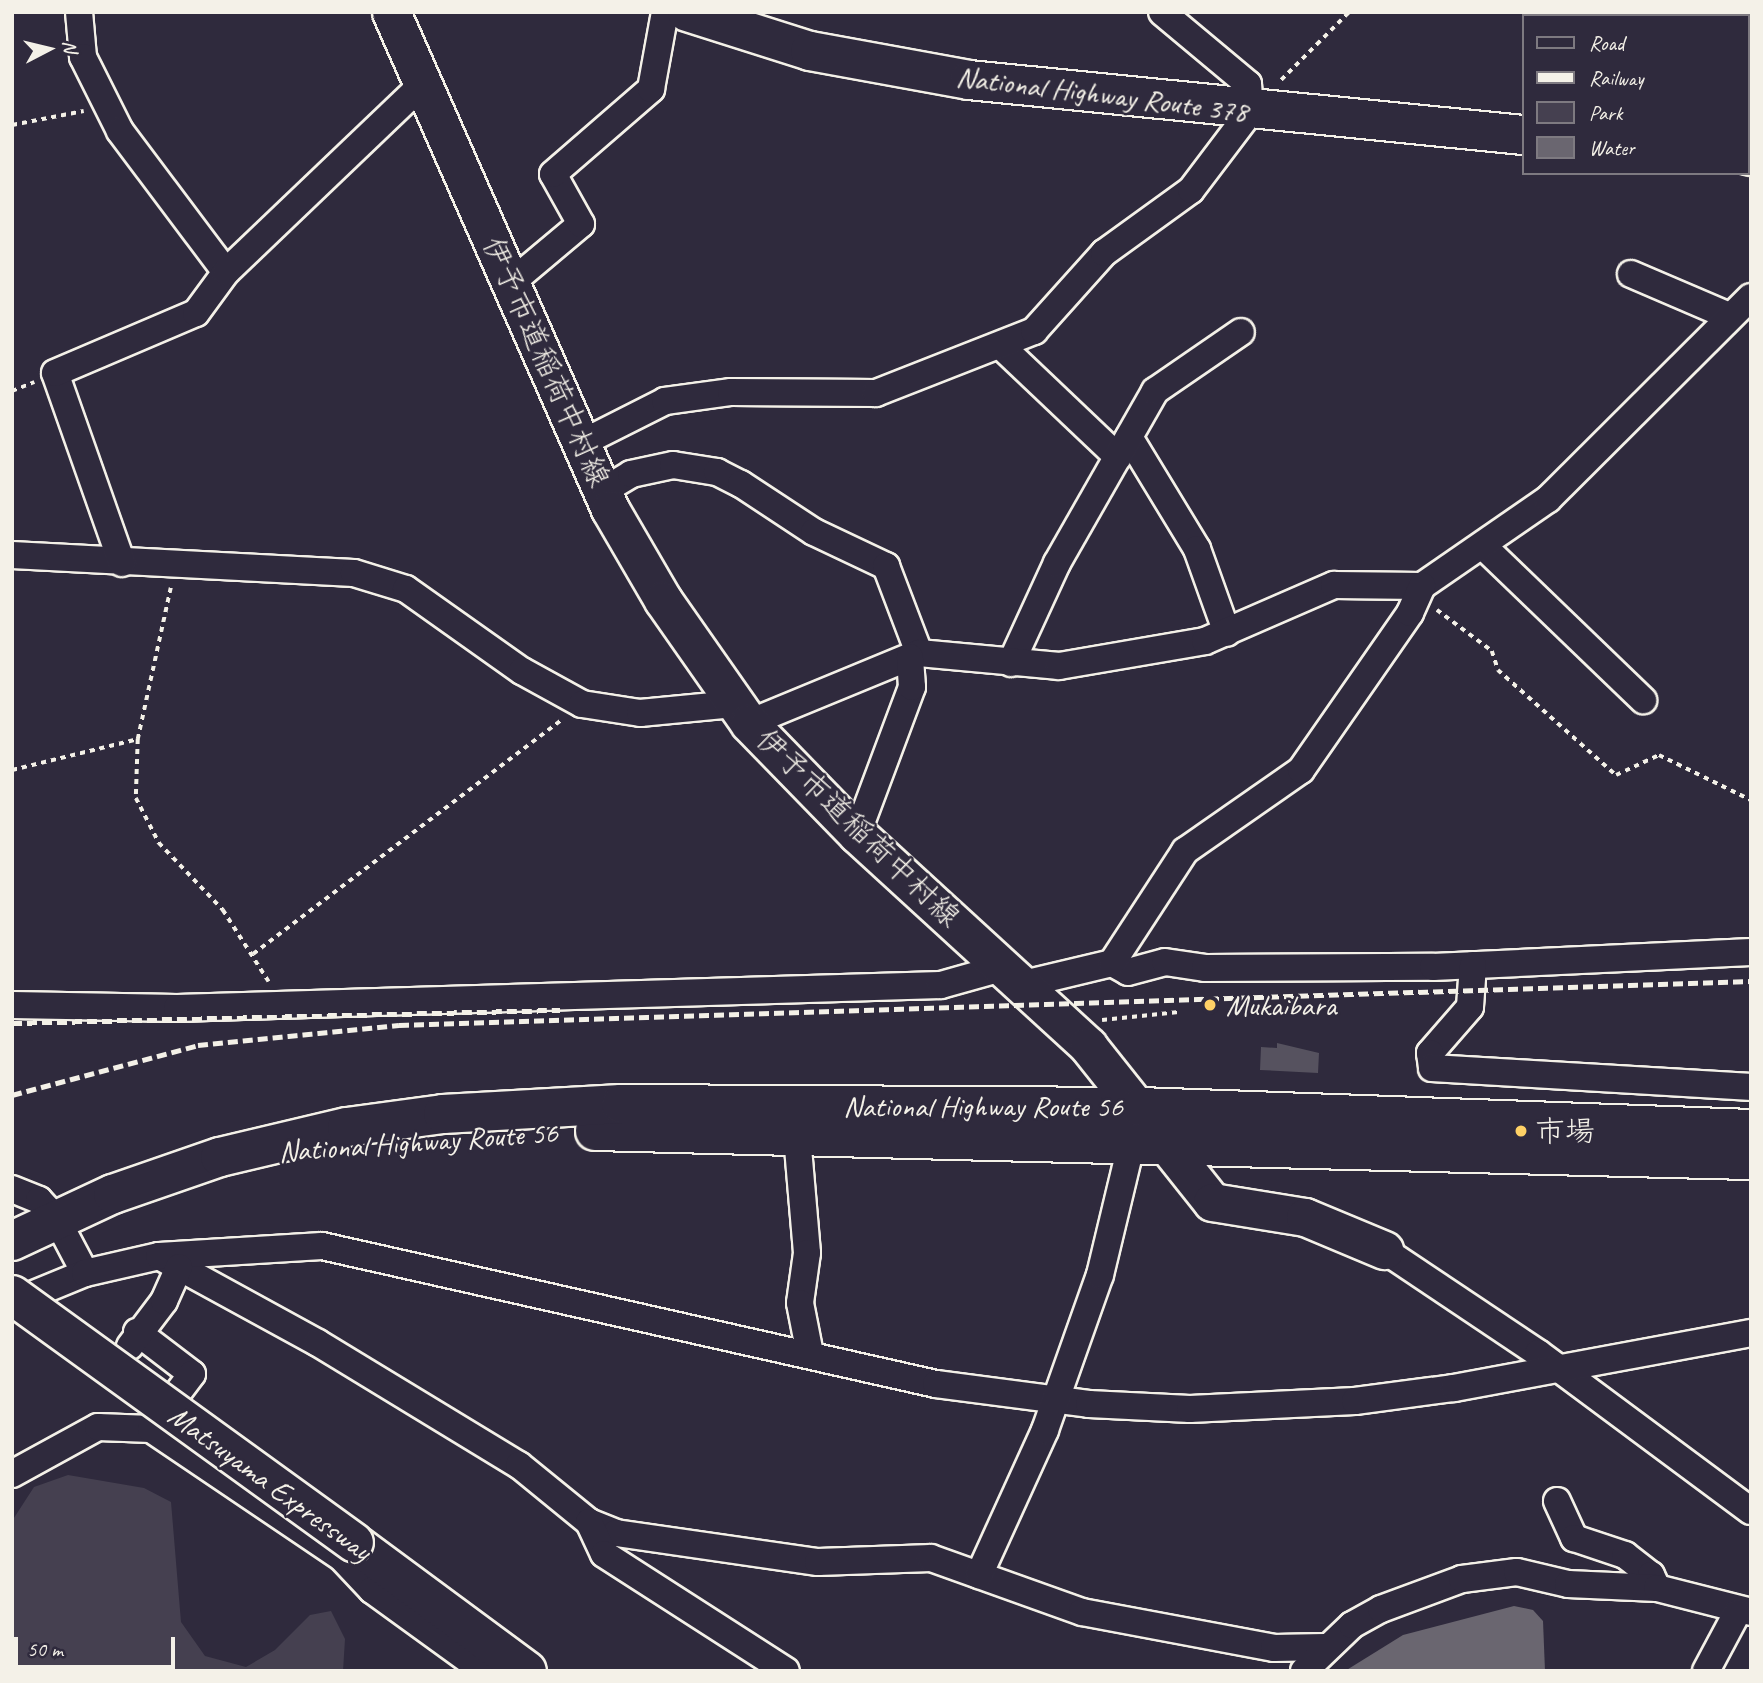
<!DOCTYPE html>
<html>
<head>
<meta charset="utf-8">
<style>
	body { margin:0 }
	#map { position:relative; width:1763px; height:1683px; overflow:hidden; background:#2f2a3d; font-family:Caveat,"Klee One",sans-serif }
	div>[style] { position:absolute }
	.green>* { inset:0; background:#454050 }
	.water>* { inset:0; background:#6a6670 }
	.building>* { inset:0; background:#56525f }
	.path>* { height:3.5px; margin-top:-1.75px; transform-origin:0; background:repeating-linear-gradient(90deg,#f4f1e8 0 5px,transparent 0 10px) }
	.roads { filter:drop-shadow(2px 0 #f4f1e8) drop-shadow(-2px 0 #f4f1e8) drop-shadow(0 2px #f4f1e8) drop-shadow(0 -2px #f4f1e8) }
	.street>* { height:26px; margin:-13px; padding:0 13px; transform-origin:13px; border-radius:13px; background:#2f2a3d }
	.secondary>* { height:37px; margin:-18.5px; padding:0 18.5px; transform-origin:18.5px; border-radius:18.5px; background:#2f2a3d }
	.highway>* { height:38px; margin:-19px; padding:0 19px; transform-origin:19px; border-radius:19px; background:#2f2a3d }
	.rail>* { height:5px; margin-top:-2.5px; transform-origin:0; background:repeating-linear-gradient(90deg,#f4f1e8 0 10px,transparent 0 15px) }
	.bridges { filter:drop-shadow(2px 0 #f4f1e8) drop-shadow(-2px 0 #f4f1e8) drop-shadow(0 2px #f4f1e8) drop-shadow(0 -2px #f4f1e8) }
	.highway-bridge>* { height:38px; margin:-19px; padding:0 19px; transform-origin:19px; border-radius:19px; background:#2f2a3d }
	.dots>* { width:19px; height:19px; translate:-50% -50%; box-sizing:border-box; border:4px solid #2f2a3d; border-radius:50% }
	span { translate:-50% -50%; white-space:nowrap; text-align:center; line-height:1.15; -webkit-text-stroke:5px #2f2a3d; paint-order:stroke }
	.street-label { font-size:30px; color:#f4f1e8 }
	.poi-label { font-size:30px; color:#f4f1e8 }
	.left { translate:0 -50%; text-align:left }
	.frame { position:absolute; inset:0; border:14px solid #f4f1e8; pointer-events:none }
	.legend { position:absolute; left:1522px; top:14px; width:228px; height:161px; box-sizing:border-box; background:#2f2a3d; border:2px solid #7e7a81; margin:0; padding:9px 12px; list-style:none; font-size:21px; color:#f4f1e8 }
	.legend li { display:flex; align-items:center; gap:14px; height:35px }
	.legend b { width:35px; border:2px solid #7e7a81 }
	.north { position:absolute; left:14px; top:14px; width:70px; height:70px; -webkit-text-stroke:5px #2f2a3d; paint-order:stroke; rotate:83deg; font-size:19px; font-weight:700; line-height:28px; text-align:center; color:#f4f1e8 }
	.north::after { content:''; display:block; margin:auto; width:24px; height:32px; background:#f4f1e8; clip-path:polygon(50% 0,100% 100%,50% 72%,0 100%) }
	.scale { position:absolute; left:14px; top:1637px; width:161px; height:32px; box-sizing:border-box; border:4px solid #f4f1e8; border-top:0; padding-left:9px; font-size:21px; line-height:24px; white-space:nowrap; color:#f4f1e8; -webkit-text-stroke:5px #2f2a3d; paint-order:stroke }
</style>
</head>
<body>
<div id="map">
	<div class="green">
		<div style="clip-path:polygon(68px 1475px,144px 1488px,171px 1502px,181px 1622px,205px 1656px,246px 1667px,275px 1650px,310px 1615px,331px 1611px,345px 1639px,343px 1671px,12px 1671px,12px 1521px,34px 1487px)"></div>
	</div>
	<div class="water">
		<div style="clip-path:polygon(1514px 1606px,1533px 1610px,1543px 1621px,1545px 1671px,1345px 1671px,1403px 1635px)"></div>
	</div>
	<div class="building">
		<div style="clip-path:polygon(1277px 1043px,1319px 1053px,1318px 1073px,1260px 1070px,1261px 1047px,1277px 1048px)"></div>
	</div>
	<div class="path">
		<div style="left:1281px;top:80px;width:96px;rotate:-45deg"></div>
		<div style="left:12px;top:125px;width:73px;rotate:-11deg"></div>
		<div style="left:12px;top:391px;width:24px;rotate:-22deg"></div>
		<div style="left:171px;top:588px;width:155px;rotate:102.3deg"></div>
		<div style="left:138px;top:739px;width:59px;rotate:91.9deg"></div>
		<div style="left:136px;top:798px;width:51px;rotate:62.9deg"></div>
		<div style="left:159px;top:843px;width:93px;rotate:46.3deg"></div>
		<div style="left:223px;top:910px;width:85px;rotate:57.4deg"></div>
		<div style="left:1437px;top:610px;width:69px;rotate:36.7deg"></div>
		<div style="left:1492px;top:651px;width:20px;rotate:72deg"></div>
		<div style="left:1498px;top:670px;width:158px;rotate:41.7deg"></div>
		<div style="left:1616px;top:775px;width:47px;rotate:-24.9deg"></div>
		<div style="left:1659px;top:755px;width:102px;rotate:26.1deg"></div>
		<div style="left:12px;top:770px;width:130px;rotate:-13.8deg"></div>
		<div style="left:253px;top:954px;width:387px;rotate:-37.2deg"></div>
		<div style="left:1102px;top:1020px;width:77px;rotate:-5.9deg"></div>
	</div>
	<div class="roads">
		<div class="street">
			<div style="left:79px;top:12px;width:45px;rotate:84.9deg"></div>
			<div style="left:83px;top:57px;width:83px;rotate:63.4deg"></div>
			<div style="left:120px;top:131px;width:176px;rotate:53.1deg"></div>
			<div style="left:1631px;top:274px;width:107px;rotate:23.2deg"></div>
			<div style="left:512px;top:282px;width:90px;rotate:-40deg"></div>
			<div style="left:581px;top:224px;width:57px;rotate:-119.2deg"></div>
			<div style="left:553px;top:174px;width:130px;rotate:-40.9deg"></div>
			<div style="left:651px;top:89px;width:78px;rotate:-79.7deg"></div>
			<div style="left:1002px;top:347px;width:160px;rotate:43.5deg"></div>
			<div style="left:1129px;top:437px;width:131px;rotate:58.7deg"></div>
			<div style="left:1197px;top:549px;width:89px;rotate:70.3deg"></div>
			<div style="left:582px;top:443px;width:93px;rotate:-26.8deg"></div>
			<div style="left:665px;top:401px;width:67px;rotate:-7.8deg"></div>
			<div style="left:731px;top:392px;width:145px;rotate:0.4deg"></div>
			<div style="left:876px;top:393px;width:170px;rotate:-21.4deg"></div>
			<div style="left:1034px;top:331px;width:105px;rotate:-48.1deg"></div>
			<div style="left:1104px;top:253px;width:107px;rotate:-35.9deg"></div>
			<div style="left:1191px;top:190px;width:98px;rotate:-52.9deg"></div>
			<div style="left:1250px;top:112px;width:28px;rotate:-94deg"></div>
			<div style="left:1248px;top:84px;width:112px;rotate:-140.1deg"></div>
			<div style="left:603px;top:491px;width:33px;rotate:-31deg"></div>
			<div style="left:631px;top:474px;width:43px;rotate:-12.1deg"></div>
			<div style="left:673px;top:465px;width:45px;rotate:9deg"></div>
			<div style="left:717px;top:472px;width:27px;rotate:27deg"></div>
			<div style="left:741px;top:484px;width:87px;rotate:33.3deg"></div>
			<div style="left:814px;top:532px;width:80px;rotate:25.3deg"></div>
			<div style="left:886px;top:566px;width:93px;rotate:69.2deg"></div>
			<div style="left:1484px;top:547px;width:221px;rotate:43.9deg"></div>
			<div style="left:12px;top:555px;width:342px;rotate:3deg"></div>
			<div style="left:354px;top:573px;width:54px;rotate:17.1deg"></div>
			<div style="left:406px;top:589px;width:142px;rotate:35.3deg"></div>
			<div style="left:522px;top:671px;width:68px;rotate:28.8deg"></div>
			<div style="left:582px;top:704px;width:59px;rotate:8.8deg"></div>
			<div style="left:640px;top:713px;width:94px;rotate:-5.5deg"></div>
			<div style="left:122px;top:563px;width:201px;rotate:-109.4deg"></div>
			<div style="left:55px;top:373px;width:153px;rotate:-23.1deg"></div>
			<div style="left:196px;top:313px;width:51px;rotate:-53.8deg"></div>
			<div style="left:226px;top:272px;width:272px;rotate:-43.7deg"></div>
			<div style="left:1011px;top:663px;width:110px;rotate:-65.3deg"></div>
			<div style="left:1057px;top:563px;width:198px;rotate:-60.3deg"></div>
			<div style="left:1155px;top:391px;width:104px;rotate:-34.5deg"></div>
			<div style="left:749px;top:723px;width:184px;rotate:-22.4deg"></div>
			<div style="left:919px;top:653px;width:141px;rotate:5.3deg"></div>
			<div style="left:1059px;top:666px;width:148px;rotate:-9.7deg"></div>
			<div style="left:1205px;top:641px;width:141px;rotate:-23.5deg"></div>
			<div style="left:1334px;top:585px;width:88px;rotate:0.7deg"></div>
			<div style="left:1422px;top:586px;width:153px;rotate:-34.6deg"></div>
			<div style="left:1548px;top:499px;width:286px;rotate:-44.9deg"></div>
			<div style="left:857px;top:834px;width:157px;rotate:-69.5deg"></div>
			<div style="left:912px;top:687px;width:30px;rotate:-94deg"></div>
			<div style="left:1112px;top:963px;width:18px;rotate:29deg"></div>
			<div style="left:1128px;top:972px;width:38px;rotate:-15deg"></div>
			<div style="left:1165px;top:962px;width:40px;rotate:8.5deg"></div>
			<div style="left:1205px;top:968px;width:228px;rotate:-0.3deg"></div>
			<div style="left:1433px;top:967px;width:318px;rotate:-2.7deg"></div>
			<div style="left:1473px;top:965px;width:42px;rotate:94.1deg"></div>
			<div style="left:1470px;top:1007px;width:61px;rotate:131deg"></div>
			<div style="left:1430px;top:1053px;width:15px;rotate:82deg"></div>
			<div style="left:1432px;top:1068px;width:320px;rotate:3.4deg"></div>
			<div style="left:1024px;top:984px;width:90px;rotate:-13.4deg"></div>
			<div style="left:1112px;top:963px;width:134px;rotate:-56.9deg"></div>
			<div style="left:1185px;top:851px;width:141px;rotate:-34.9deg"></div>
			<div style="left:1301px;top:770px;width:191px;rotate:-55.2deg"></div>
			<div style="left:1410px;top:613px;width:30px;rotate:-66deg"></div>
			<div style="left:12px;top:1005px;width:165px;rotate:1deg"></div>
			<div style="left:177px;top:1008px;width:764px;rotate:-1.72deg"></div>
			<div style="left:941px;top:985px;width:66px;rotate:-15.7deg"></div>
			<div style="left:797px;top:1136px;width:117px;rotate:85.1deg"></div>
			<div style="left:807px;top:1253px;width:50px;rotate:98deg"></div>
			<div style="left:800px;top:1303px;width:52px;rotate:78.9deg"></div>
			<div style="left:12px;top:1189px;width:29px;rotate:22deg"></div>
			<div style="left:39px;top:1200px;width:25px;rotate:47deg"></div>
			<div style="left:56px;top:1218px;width:62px;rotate:62.2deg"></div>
			<div style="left:1384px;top:1250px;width:185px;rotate:33.8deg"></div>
			<div style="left:1538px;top:1353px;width:265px;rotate:36.6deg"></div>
			<div style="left:159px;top:1256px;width:181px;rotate:28.7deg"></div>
			<div style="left:318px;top:1343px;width:235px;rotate:31.3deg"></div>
			<div style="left:519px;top:1465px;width:90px;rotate:39.2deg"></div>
			<div style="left:589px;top:1522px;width:29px;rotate:22deg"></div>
			<div style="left:616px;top:1533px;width:204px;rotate:8.2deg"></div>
			<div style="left:818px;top:1562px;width:113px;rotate:-2deg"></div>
			<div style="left:931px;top:1558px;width:160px;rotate:19.7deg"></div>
			<div style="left:1082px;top:1612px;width:195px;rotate:10.6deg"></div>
			<div style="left:1274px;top:1648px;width:51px;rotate:-1.1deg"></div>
			<div style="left:12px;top:1303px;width:79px;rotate:-22.3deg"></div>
			<div style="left:85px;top:1273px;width:76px;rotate:-12.9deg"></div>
			<div style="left:159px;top:1256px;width:163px;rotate:-3.5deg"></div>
			<div style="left:322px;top:1246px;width:629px;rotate:12.67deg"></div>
			<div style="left:936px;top:1384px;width:154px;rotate:7.4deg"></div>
			<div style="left:1089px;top:1404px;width:101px;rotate:2.8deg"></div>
			<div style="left:1190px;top:1409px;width:165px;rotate:-2.8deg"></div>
			<div style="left:1355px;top:1401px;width:100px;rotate:-7.5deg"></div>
			<div style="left:1454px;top:1388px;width:302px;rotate:-10.5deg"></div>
			<div style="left:137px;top:1332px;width:69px;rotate:37.4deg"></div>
			<div style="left:192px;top:1374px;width:56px;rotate:127.1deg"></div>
			<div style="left:130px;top:1346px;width:56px;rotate:-52.9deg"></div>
			<div style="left:164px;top:1301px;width:37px;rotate:-66deg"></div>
			<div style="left:12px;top:1474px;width:98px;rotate:-28.7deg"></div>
			<div style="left:98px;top:1427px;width:53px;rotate:2.2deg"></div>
			<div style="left:151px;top:1429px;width:230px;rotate:34deg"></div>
			<div style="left:342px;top:1558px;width:44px;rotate:46.8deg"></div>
			<div style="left:372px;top:1590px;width:138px;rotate:35.9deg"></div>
			<div style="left:1557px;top:1501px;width:41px;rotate:65.3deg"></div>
			<div style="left:1574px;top:1538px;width:54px;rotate:18.4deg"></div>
			<div style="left:1625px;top:1555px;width:33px;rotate:38deg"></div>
			<div style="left:1651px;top:1575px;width:14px;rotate:65deg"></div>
			<div style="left:589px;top:1522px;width:35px;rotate:65deg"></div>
			<div style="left:604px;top:1554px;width:216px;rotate:32.7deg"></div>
			<div style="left:979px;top:1575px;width:159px;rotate:-65.5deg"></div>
			<div style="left:1045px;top:1430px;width:164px;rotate:-70.5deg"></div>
			<div style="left:1100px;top:1275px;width:137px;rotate:-76.5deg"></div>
			<div style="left:1304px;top:1671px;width:66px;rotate:-43.8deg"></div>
			<div style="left:1352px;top:1625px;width:33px;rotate:-29deg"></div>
			<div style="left:1381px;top:1609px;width:86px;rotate:-20.3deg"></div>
			<div style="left:1462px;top:1579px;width:55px;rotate:-7.3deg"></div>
			<div style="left:1517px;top:1572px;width:52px;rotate:13.2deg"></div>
			<div style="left:1568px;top:1584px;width:89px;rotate:2.6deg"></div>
			<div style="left:1657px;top:1588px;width:97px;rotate:14.3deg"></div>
			<div style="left:1706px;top:1671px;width:66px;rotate:-61.9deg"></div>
		</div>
		<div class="secondary">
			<div style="left:391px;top:12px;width:543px;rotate:66.22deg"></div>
			<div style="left:610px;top:509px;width:105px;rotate:59.8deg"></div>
			<div style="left:663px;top:600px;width:150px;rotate:55deg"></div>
			<div style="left:749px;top:723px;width:155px;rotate:45.8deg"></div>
			<div style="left:857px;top:834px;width:314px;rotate:42.5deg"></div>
			<div style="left:1088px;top:1046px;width:199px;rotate:51.5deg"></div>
			<div style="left:1212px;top:1202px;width:94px;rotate:9.2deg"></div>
			<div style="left:1305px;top:1217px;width:86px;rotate:22.7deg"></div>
		</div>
		<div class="highway">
			<div style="left:687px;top:12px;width:129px;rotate:17.6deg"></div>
			<div style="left:810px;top:51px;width:162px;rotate:10.3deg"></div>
			<div style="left:969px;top:80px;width:557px;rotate:5.67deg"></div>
			<div style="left:1747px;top:155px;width:4px;rotate:14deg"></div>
			<div style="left:595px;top:1131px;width:1156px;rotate:1.44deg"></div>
			<div style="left:12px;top:1241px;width:111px;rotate:-25deg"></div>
			<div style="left:113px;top:1194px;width:113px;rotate:-19.1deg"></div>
			<div style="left:220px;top:1157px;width:130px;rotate:-13.3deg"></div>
			<div style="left:347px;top:1127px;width:97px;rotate:-7.7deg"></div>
			<div style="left:443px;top:1114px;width:178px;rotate:-3.2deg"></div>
			<div style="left:621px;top:1104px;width:519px;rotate:0.33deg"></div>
			<div style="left:1140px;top:1107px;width:611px;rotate:2.06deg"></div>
			<div style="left:354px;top:1543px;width:215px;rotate:36.5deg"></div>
		</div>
	</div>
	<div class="rail">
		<div style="left:12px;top:1023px;width:548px;rotate:-1.36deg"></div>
		<div style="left:12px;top:1095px;width:193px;rotate:-15deg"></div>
		<div style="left:198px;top:1045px;width:202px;rotate:-5.7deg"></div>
		<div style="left:399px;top:1025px;width:1353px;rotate:-1.86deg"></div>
	</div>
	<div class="bridges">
		<div class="highway-bridge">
			<div style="left:12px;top:1295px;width:422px;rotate:35.9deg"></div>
		</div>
	</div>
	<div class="dots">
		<div style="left:1210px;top:1005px;background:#ffd166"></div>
		<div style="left:1521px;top:1131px;background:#ffd166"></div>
	</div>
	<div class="street-label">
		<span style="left:1102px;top:94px;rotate:7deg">National Highway Route 378</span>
		<span style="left:546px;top:362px;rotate:66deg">伊予市道稲荷中村線</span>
		<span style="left:858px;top:828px;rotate:44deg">伊予市道稲荷中村線</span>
		<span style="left:983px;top:1106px">National Highway Route 56</span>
		<span style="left:418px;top:1142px;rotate:-4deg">National Highway Route 56</span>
		<span style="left:270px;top:1483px;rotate:36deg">Matsuyama Expressway</span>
	</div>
	<div class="poi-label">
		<span class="left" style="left:1226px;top:1005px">Mukaibara</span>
		<span class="left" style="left:1535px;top:1131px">市場</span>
	</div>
	<div class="frame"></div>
	<ul class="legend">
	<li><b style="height:9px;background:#2f2a3d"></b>Road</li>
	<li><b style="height:9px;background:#f4f1e8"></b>Railway</li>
	<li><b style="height:19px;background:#454050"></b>Park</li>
	<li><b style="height:19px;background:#6a6670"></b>Water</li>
	</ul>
	<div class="north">N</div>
	<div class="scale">50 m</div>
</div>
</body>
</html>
